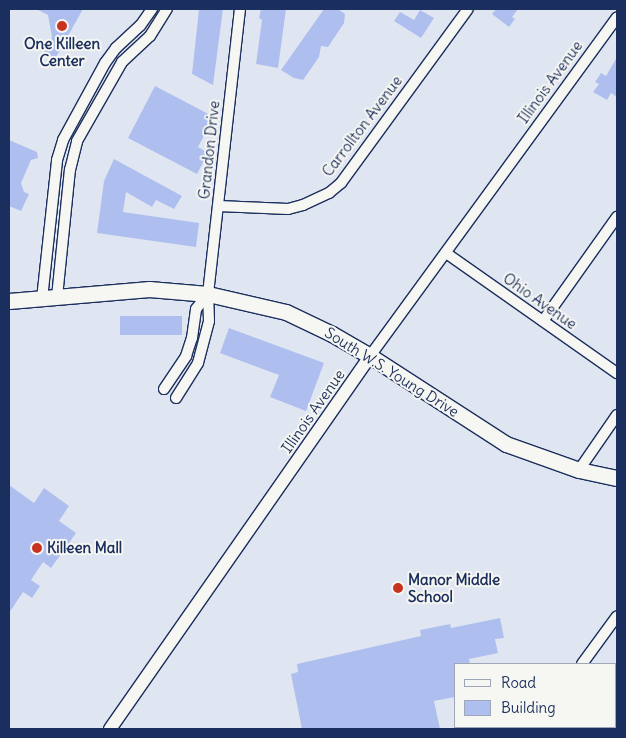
<!DOCTYPE html>
<html>
<head>
<meta charset="utf-8">
<style>
	body { margin:0 }
	#map { position:relative; width:626px; height:738px; overflow:hidden; background:#e0e6f1; font-family:Delius,sans-serif }
	div>[style] { position:absolute }
	.building>* { inset:0; background:#aebfef; transform-origin:0 0 }
	.roads { filter:drop-shadow(1px 0 #1b2f5e) drop-shadow(-1px 0 #1b2f5e) drop-shadow(0 1px #1b2f5e) drop-shadow(0 -1px #1b2f5e) }
	.minor>* { height:10px; margin:-5px; padding:0 5px; transform-origin:5px; border-radius:5px; background:#f6f6f2 }
	.tertiary>* { height:12px; margin:-6px; padding:0 6px; transform-origin:6px; border-radius:6px; background:#f6f6f2 }
	.secondary>* { height:15px; margin:-7.5px; padding:0 7.5px; transform-origin:7.5px; border-radius:7.5px; background:#f6f6f2 }
	.dots>* { width:14px; height:14px; translate:-50% -50%; box-sizing:border-box; border:2px solid #f6f6f2; border-radius:50% }
	span { translate:-50% -50%; white-space:nowrap; text-align:center; line-height:1.15; -webkit-text-stroke:4px #f6f6f2; paint-order:stroke }
	.poi-label { font-size:15px; color:#1b2f5e; font-weight:700 }
	.left { translate:0 -50%; text-align:left }
	.street-label { font-size:15px; color:#1b2f5e }
	.frame { position:absolute; inset:0; border:10px solid #1b2f5e; pointer-events:none }
	.legend { position:absolute; left:454px; top:663px; width:162px; height:65px; box-sizing:border-box; background:#f6f6f2; border:1px solid #9ea6b7; margin:0; padding:6px 9px; list-style:none; font-size:15px; color:#1b2f5e }
	.legend li { display:flex; align-items:center; gap:10px; height:25px }
	.legend b { width:25px; border:1px solid #9ea6b7 }
</style>
</head>
<body>
<div id="map">
	<div class="building">
		<div style="clip-path:polygon(36px 9px,83px 9px,55px 59px,44px 53px,52px 37px,48px 15px)"></div>
		<div style="clip-path:polygon(199px 9px,223px 9px,213px 85px,192px 74px)"></div>
		<div style="clip-path:polygon(261px 9px,286px 9px,278px 68px,256px 64px,262px 20px,259px 18px)"></div>
		<div style="clip-path:polygon(324px 9px,338px 9px,345px 14px,344px 23px,328px 47px,321px 46px,319px 57px,303px 80px,294px 78px,281px 70px)"></div>
		<div style="clip-path:polygon(496px 9px,518px 9px,512px 17px,515px 19px,509px 27px,492px 14px)"></div>
		<div style="clip-path:polygon(420px 10px,434px 18px,421px 38px,394px 21px,400px 12px,414px 20px)"></div>
		<div style="clip-path:polygon(617px 57px,617px 97px,611px 93px,607px 100px,593px 92px,599px 84px,595px 82px,601px 73px,606px 76px)"></div>
		<div style="clip-path:polygon(155px 86px,214px 117px,198px 147px,208px 153px,197px 174px,128px 138px)"></div>
		<div style="clip-path:polygon(9px 140px,37px 152px,38px 158px,31px 160px,21px 183px,24px 192px,29px 194px,21px 211px,9px 206px)"></div>
		<div style="clip-path:polygon(114px 159px,182px 196px,174px 209px,156px 200px,152px 207px,126px 192px,123px 212px,199px 223px,196px 247px,97px 233px,104px 181px)"></div>
		<div style="left:120px;top:316px;width:62px;height:19px"></div>
		<div style="clip-path:polygon(229px 328px,324px 363px,306px 411px,270px 397px,279px 375px,220px 353px)"></div>
		<div style="clip-path:polygon(9px 485px,34px 503px,44px 488px,69px 506px,59px 521px,76px 533px,51px 568px,43px 562px,31px 580px,40px 586px,32px 598px,23px 592px,9px 613px)"></div>
		<div style="clip-path:polygon(500px 618px,504px 638px,495px 639px,498px 653px,469px 659px,470px 664px,455px 664px,455px 697px,434px 701px,440px 729px,302px 729px,291px 674px,298px 672px,297px 664px,421px 636px,420px 630px,450px 624px,451px 628px)"></div>
	</div>
	<div class="roads">
		<div class="minor">
			<div style="left:218px;top:206px;width:70px;rotate:2.5deg"></div>
			<div style="left:288px;top:209px;width:16px;rotate:-15deg"></div>
			<div style="left:303px;top:205px;width:29px;rotate:-25deg"></div>
			<div style="left:329px;top:193px;width:16px;rotate:-40deg"></div>
			<div style="left:341px;top:183px;width:215px;rotate:-53.9deg"></div>
			<div style="left:446px;top:253px;width:209px;rotate:35.1deg"></div>
			<div style="left:57px;top:297px;width:128px;rotate:-84.2deg"></div>
			<div style="left:70px;top:170px;width:30px;rotate:-76deg"></div>
			<div style="left:77px;top:141px;width:91px;rotate:-60.3deg"></div>
			<div style="left:122px;top:62px;width:38px;rotate:-43deg"></div>
			<div style="left:150px;top:36px;width:32px;rotate:-58deg"></div>
			<div style="left:42px;top:299px;width:140px;rotate:-83.8deg"></div>
			<div style="left:57px;top:160px;width:21px;rotate:-73deg"></div>
			<div style="left:63px;top:140px;width:88px;rotate:-61.4deg"></div>
			<div style="left:105px;top:63px;width:19px;rotate:-54deg"></div>
			<div style="left:116px;top:48px;width:33px;rotate:-43deg"></div>
			<div style="left:140px;top:26px;width:21px;rotate:-55deg"></div>
			<div style="left:543px;top:321px;width:128px;rotate:-54.6deg"></div>
			<div style="left:370px;top:356px;width:419px;rotate:-53.9deg"></div>
			<div style="left:164px;top:389px;width:40px;rotate:-56deg"></div>
			<div style="left:186px;top:356px;width:19px;rotate:-72deg"></div>
			<div style="left:192px;top:338px;width:29px;rotate:-82deg"></div>
			<div style="left:196px;top:309px;width:19px;rotate:-51deg"></div>
			<div style="left:176px;top:398px;width:41px;rotate:-57.8deg"></div>
			<div style="left:198px;top:363px;width:43px;rotate:-75.3deg"></div>
			<div style="left:209px;top:321px;width:27px;rotate:-92deg"></div>
			<div style="left:208px;top:294px;width:287px;rotate:-83.6deg"></div>
			<div style="left:579px;top:470px;width:67px;rotate:-55.4deg"></div>
			<div style="left:582px;top:664px;width:59px;rotate:-53.9deg"></div>
			<div style="left:580px;top:727px;width:4px;rotate:34deg"></div>
			<div style="left:535px;top:729px;width:3px;rotate:-45deg"></div>
		</div>
		<div class="tertiary">
			<div style="left:110px;top:729px;width:455px;rotate:-55.1deg"></div>
		</div>
		<div class="secondary">
			<div style="left:9px;top:301px;width:141px;rotate:-4.9deg"></div>
			<div style="left:149px;top:289px;width:59px;rotate:4.8deg"></div>
			<div style="left:208px;top:294px;width:80px;rotate:13deg"></div>
			<div style="left:286px;top:312px;width:51px;rotate:25.6deg"></div>
			<div style="left:332px;top:334px;width:44px;rotate:30.1deg"></div>
			<div style="left:370px;top:356px;width:162px;rotate:32.9deg"></div>
			<div style="left:506px;top:444px;width:77px;rotate:19.6deg"></div>
			<div style="left:579px;top:470px;width:39px;rotate:12deg"></div>
		</div>
	</div>
	<div class="dots">
		<div style="left:62px;top:26px;background:#c8321e"></div>
		<div style="left:37px;top:548px;background:#c8321e"></div>
		<div style="left:398px;top:588px;background:#c8321e"></div>
	</div>
	<div class="poi-label">
		<span style="left:62px;top:52px">One Killeen<br>Center</span>
		<span class="left" style="left:47px;top:548px">Killeen Mall</span>
		<span class="left" style="left:408px;top:588px">Manor Middle<br>School</span>
	</div>
	<div class="street-label">
		<span style="left:550px;top:82px;rotate:-54deg">Illinois Avenue</span>
		<span style="left:362px;top:126px;rotate:-53deg">Carrollton Avenue</span>
		<span style="left:209px;top:150px;rotate:-84deg">Grandon Drive</span>
		<span style="left:540px;top:301px;rotate:35deg">Ohio Avenue</span>
		<span style="left:392px;top:372px;rotate:32deg">South W.S. Young Drive</span>
		<span style="left:313px;top:411px;rotate:-55deg">Illinois Avenue</span>
	</div>
	<div class="frame"></div>
	<ul class="legend">
	<li><b style="height:6px;background:#f6f6f2"></b>Road</li>
	<li><b style="height:14px;background:#aebfef"></b>Building</li>
	</ul>
</div>
</body>
</html>
